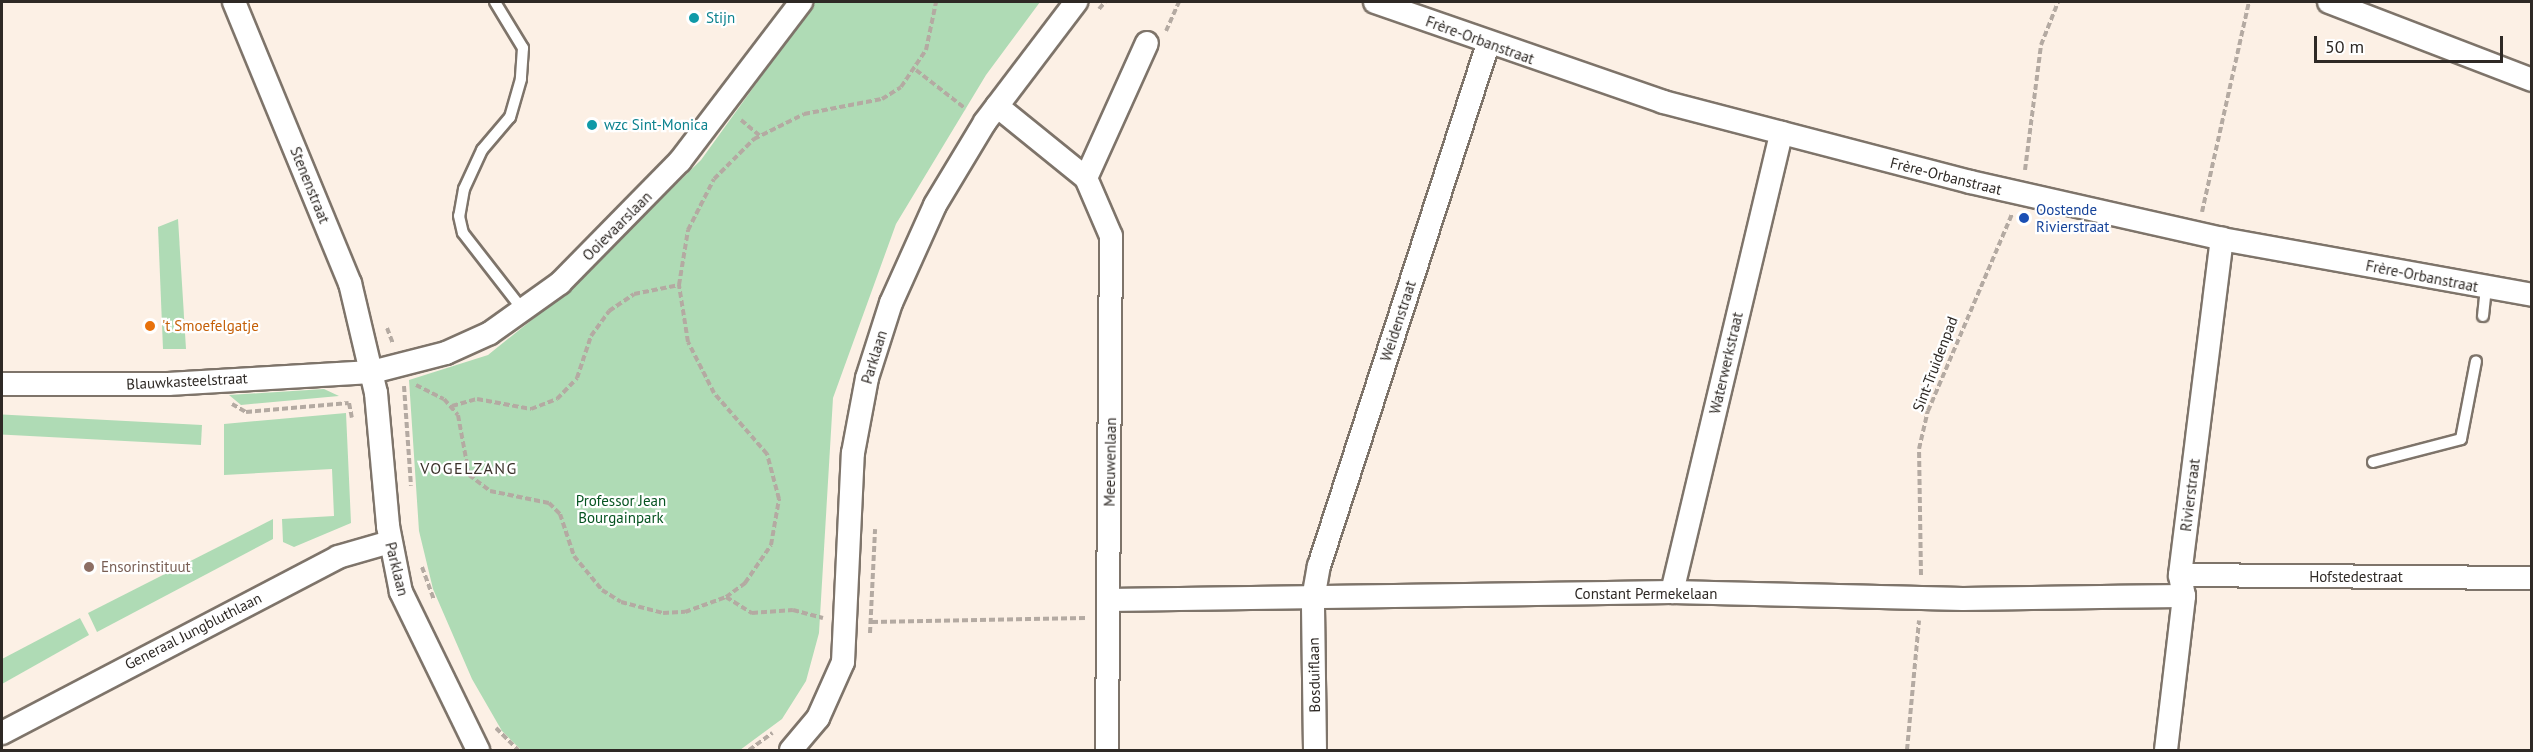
<!DOCTYPE html>
<html>
<head>
<meta charset="utf-8">
<style>
	body { margin:0 }
	#map { position:relative; width:2533px; height:752px; overflow:hidden; background:#fcf0e5; font-family:"PT Sans",sans-serif }
	div>[style] { position:absolute }
	.green>* { inset:0; background:#afdbb5; transform-origin:0 0 }
	.path>* { height:4px; margin-top:-2px; transform-origin:0; background:repeating-linear-gradient(90deg,#b4aaa2 0 6px,transparent 0 9px) }
	.roads { filter:drop-shadow(2px 0 #7e746a) drop-shadow(-2px 0 #7e746a) drop-shadow(0 2px #7e746a) drop-shadow(0 -2px #7e746a) }
	.lane>* { height:10px; margin:-5px; padding:0 5px; transform-origin:5px; border-radius:5px; background:#fff }
	.street>* { height:22px; margin:-11px; padding:0 11px; transform-origin:11px; border-radius:11px; background:#fff }
	.dots>* { width:16px; height:16px; translate:-50% -50%; box-sizing:border-box; border:3px solid #fff; border-radius:50% }
	span { translate:-50% -50%; white-space:nowrap; text-align:center; line-height:1.15; -webkit-text-stroke:4.5px #fff; paint-order:stroke }
	.culture-label { font-size:15px; color:#0d838f }
	.left { translate:0 -50%; text-align:left }
	.street-label { font-size:15px; color:#2e2925 }
	.transit-label { font-size:15px; color:#164399 }
	.food-label { font-size:15px; color:#c56008 }
	.park-label { font-size:15px; color:#065421 }
	.education-label { font-size:15px; color:#785e54 }
	.neighbourhood-label { font-size:16px; color:#3b322a; letter-spacing:1.5px }
	.frame { position:absolute; inset:0; border:3px solid #2e2925; pointer-events:none }
	.scale { position:absolute; left:2314px; top:36px; width:189px; height:27px; box-sizing:border-box; border:3px solid #2e2925; border-top:0; padding-left:8px; font-size:18px; line-height:21px; white-space:nowrap; color:#2e2925; -webkit-text-stroke:4px #fff; paint-order:stroke }
</style>
</head>
<body>
<div id="map">
	<div class="green">
		<div style="clip-path:polygon(815px 2px,1040px 2px,986px 75px,896px 224px,833px 398px,819px 633px,806px 681px,782px 719px,740px 750px,521px 750px,502px 731px,472px 679px,433px 589px,419px 531px,409px 380px,488px 355px,564px 294px,701px 160px)"></div>
		<div style="clip-path:polygon(178px 219px,186px 349px,163px 349px,158px 227px)"></div>
		<div style="clip-path:polygon(324px 389px,339px 396px,241px 405px,229px 395px)"></div>
		<div style="clip-path:polygon(346px 413px,351px 523px,294px 547px,283px 542px,282px 519px,334px 516px,332px 469px,224px 475px,224px 424px)"></div>
		<div style="left:202px;top:425px;width:20px;height:200px;rotate:93deg"></div>
		<div style="clip-path:polygon(273px 519px,273px 539px,97px 632px,88px 613px)"></div>
		<div style="clip-path:polygon(80px 618px,89px 635px,2px 684px,2px 659px)"></div>
	</div>
	<div class="path">
		<div style="left:1099px;top:9px;width:9px;rotate:-49deg"></div>
		<div style="left:1166px;top:31px;width:32px;rotate:-66deg"></div>
		<div style="left:916px;top:70px;width:63px;rotate:38deg"></div>
		<div style="left:741px;top:120px;width:25px;rotate:40deg"></div>
		<div style="left:2025px;top:170px;width:126px;rotate:-82.7deg"></div>
		<div style="left:2041px;top:45px;width:46px;rotate:-68.4deg"></div>
		<div style="left:2202px;top:212px;width:215px;rotate:-77.4deg"></div>
		<div style="left:387px;top:328px;width:17px;rotate:69deg"></div>
		<div style="left:416px;top:385px;width:31px;rotate:27deg"></div>
		<div style="left:444px;top:399px;width:21px;rotate:49deg"></div>
		<div style="left:458px;top:415px;width:61px;rotate:79.6deg"></div>
		<div style="left:469px;top:475px;width:26px;rotate:37deg"></div>
		<div style="left:490px;top:491px;width:60px;rotate:11.5deg"></div>
		<div style="left:549px;top:503px;width:16px;rotate:45deg"></div>
		<div style="left:560px;top:514px;width:44px;rotate:71.6deg"></div>
		<div style="left:574px;top:556px;width:44px;rotate:50.5deg"></div>
		<div style="left:602px;top:590px;width:22px;rotate:32deg"></div>
		<div style="left:621px;top:602px;width:43px;rotate:14.7deg"></div>
		<div style="left:663px;top:613px;width:22px;rotate:-3deg"></div>
		<div style="left:685px;top:612px;width:44px;rotate:-20.1deg"></div>
		<div style="left:726px;top:597px;width:24px;rotate:-36deg"></div>
		<div style="left:745px;top:583px;width:46px;rotate:-55.6deg"></div>
		<div style="left:771px;top:545px;width:47px;rotate:-80.1deg"></div>
		<div style="left:779px;top:499px;width:47px;rotate:-104.9deg"></div>
		<div style="left:767px;top:454px;width:81px;rotate:-131deg"></div>
		<div style="left:714px;top:393px;width:57px;rotate:-117deg"></div>
		<div style="left:688px;top:342px;width:58px;rotate:-99deg"></div>
		<div style="left:679px;top:285px;width:56px;rotate:-80.7deg"></div>
		<div style="left:688px;top:230px;width:57px;rotate:-63deg"></div>
		<div style="left:714px;top:179px;width:57px;rotate:-45deg"></div>
		<div style="left:754px;top:139px;width:56px;rotate:-26.6deg"></div>
		<div style="left:804px;top:114px;width:79px;rotate:-10.9deg"></div>
		<div style="left:882px;top:99px;width:22px;rotate:-32deg"></div>
		<div style="left:901px;top:87px;width:45px;rotate:-56deg"></div>
		<div style="left:926px;top:50px;width:49px;rotate:-78.2deg"></div>
		<div style="left:404px;top:386px;width:100px;rotate:86deg"></div>
		<div style="left:232px;top:404px;width:16px;rotate:30deg"></div>
		<div style="left:246px;top:412px;width:103px;rotate:-5deg"></div>
		<div style="left:349px;top:403px;width:15px;rotate:79deg"></div>
		<div style="left:452px;top:406px;width:26px;rotate:-16deg"></div>
		<div style="left:477px;top:399px;width:55px;rotate:10.5deg"></div>
		<div style="left:531px;top:409px;width:28px;rotate:-21deg"></div>
		<div style="left:557px;top:399px;width:29px;rotate:-46deg"></div>
		<div style="left:577px;top:378px;width:44px;rotate:-71.6deg"></div>
		<div style="left:591px;top:336px;width:31px;rotate:-54deg"></div>
		<div style="left:609px;top:311px;width:30px;rotate:-34deg"></div>
		<div style="left:634px;top:294px;width:46px;rotate:-11.3deg"></div>
		<div style="left:422px;top:567px;width:35px;rotate:70deg"></div>
		<div style="left:1921px;top:575px;width:126px;rotate:-90.9deg"></div>
		<div style="left:1919px;top:449px;width:39px;rotate:-77deg"></div>
		<div style="left:1928px;top:411px;width:214px;rotate:-66.9deg"></div>
		<div style="left:726px;top:597px;width:31px;rotate:32deg"></div>
		<div style="left:752px;top:613px;width:41px;rotate:-4.2deg"></div>
		<div style="left:793px;top:610px;width:31px;rotate:15deg"></div>
		<div style="left:872px;top:622px;width:214px;rotate:-1.1deg"></div>
		<div style="left:870px;top:633px;width:104px;rotate:-87.2deg"></div>
		<div style="left:496px;top:728px;width:31px;rotate:45deg"></div>
		<div style="left:749px;top:750px;width:29px;rotate:-36deg"></div>
		<div style="left:1907px;top:750px;width:130px;rotate:-84.7deg"></div>
	</div>
	<div class="roads">
		<div class="lane">
			<div style="left:495px;top:2px;width:54px;rotate:58.7deg"></div>
			<div style="left:523px;top:48px;width:31px;rotate:94deg"></div>
			<div style="left:521px;top:79px;width:40px;rotate:106deg"></div>
			<div style="left:510px;top:117px;width:43px;rotate:130.3deg"></div>
			<div style="left:482px;top:150px;width:43px;rotate:114.8deg"></div>
			<div style="left:464px;top:189px;width:27px;rotate:100deg"></div>
			<div style="left:459px;top:216px;width:17px;rotate:77deg"></div>
			<div style="left:463px;top:233px;width:98px;rotate:52.1deg"></div>
			<div style="left:2483px;top:316px;width:28px;rotate:-84deg"></div>
			<div style="left:2373px;top:462px;width:91px;rotate:-14.6deg"></div>
			<div style="left:2461px;top:439px;width:79px;rotate:-79.1deg"></div>
		</div>
		<div class="street">
			<div style="left:234px;top:2px;width:304px;rotate:67.6deg"></div>
			<div style="left:350px;top:283px;width:113px;rotate:76.7deg"></div>
			<div style="left:376px;top:393px;width:134px;rotate:84.8deg"></div>
			<div style="left:388px;top:526px;width:67px;rotate:78.9deg"></div>
			<div style="left:401px;top:592px;width:176px;rotate:64deg"></div>
			<div style="left:1375px;top:2px;width:305px;rotate:19.1deg"></div>
			<div style="left:1663px;top:102px;width:317px;rotate:14.6deg"></div>
			<div style="left:1970px;top:182px;width:258px;rotate:12.7deg"></div>
			<div style="left:2222px;top:239px;width:315px;rotate:10.2deg"></div>
			<div style="left:2329px;top:2px;width:217px;rotate:21deg"></div>
			<div style="left:997px;top:106px;width:114px;rotate:39deg"></div>
			<div style="left:1086px;top:178px;width:63px;rotate:66.7deg"></div>
			<div style="left:1111px;top:236px;width:514px;rotate:90.45deg"></div>
			<div style="left:1086px;top:178px;width:148px;rotate:-65.7deg"></div>
			<div style="left:2px;top:384px;width:166px"></div>
			<div style="left:168px;top:384px;width:204px;rotate:-3.4deg"></div>
			<div style="left:372px;top:372px;width:76px;rotate:-14.4deg"></div>
			<div style="left:446px;top:353px;width:48px;rotate:-24.4deg"></div>
			<div style="left:490px;top:333px;width:86px;rotate:-35.5deg"></div>
			<div style="left:560px;top:283px;width:171px;rotate:-45.5deg"></div>
			<div style="left:680px;top:161px;width:200px;rotate:-52.7deg"></div>
			<div style="left:2180px;top:575px;width:352px;rotate:0.5deg"></div>
			<div style="left:1672px;top:592px;width:472px;rotate:-76.6deg"></div>
			<div style="left:1108px;top:600px;width:564px;rotate:-0.81deg"></div>
			<div style="left:1672px;top:592px;width:291px;rotate:1.4deg"></div>
			<div style="left:1963px;top:599px;width:221px;rotate:-0.8deg"></div>
			<div style="left:2px;top:733px;width:379px;rotate:-27.6deg"></div>
			<div style="left:338px;top:557px;width:54px;rotate:-16.1deg"></div>
			<div style="left:791px;top:750px;width:42px;rotate:-49.8deg"></div>
			<div style="left:818px;top:718px;width:61px;rotate:-65.9deg"></div>
			<div style="left:843px;top:662px;width:209px;rotate:-87.3deg"></div>
			<div style="left:853px;top:453px;width:76px;rotate:-79.4deg"></div>
			<div style="left:867px;top:378px;width:79px;rotate:-72.3deg"></div>
			<div style="left:891px;top:303px;width:107px;rotate:-65.8deg"></div>
			<div style="left:935px;top:205px;width:97px;rotate:-58.9deg"></div>
			<div style="left:985px;top:122px;width:151px;rotate:-52.8deg"></div>
			<div style="left:1315px;top:750px;width:151px;rotate:-90.8deg"></div>
			<div style="left:1313px;top:599px;width:34px;rotate:-80deg"></div>
			<div style="left:1319px;top:566px;width:549px;rotate:-72.06deg"></div>
			<div style="left:2166px;top:750px;width:155px;rotate:-83.3deg"></div>
			<div style="left:2184px;top:596px;width:21px;rotate:-101deg"></div>
			<div style="left:2180px;top:575px;width:339px;rotate:-82.9deg"></div>
		</div>
	</div>
	<div class="dots">
		<div style="left:694px;top:18px;background:#0f9aa8"></div>
		<div style="left:592px;top:125px;background:#0f9aa8"></div>
		<div style="left:2024px;top:218px;background:#1a4fb4"></div>
		<div style="left:150px;top:326px;background:#e8710a"></div>
		<div style="left:89px;top:567px;background:#8d6e63"></div>
	</div>
	<div class="culture-label">
		<span class="left" style="left:706px;top:18px">Stijn</span>
		<span class="left" style="left:604px;top:125px">wzc Sint-Monica</span>
	</div>
	<div class="street-label">
		<span style="left:1480px;top:40px;rotate:20deg">Frère-Orbanstraat</span>
		<span style="left:1946px;top:176px;rotate:14deg">Frère-Orbanstraat</span>
		<span style="left:310px;top:185px;rotate:68deg">Stenenstraat</span>
		<span style="left:617px;top:226px;rotate:-45deg">Ooievaarslaan</span>
		<span style="left:2422px;top:276px;rotate:11deg">Frère-Orbanstraat</span>
		<span style="left:1398px;top:321px;rotate:-72deg">Weidenstraat</span>
		<span style="left:874px;top:357px;rotate:-73deg">Parklaan</span>
		<span style="left:1726px;top:363px;rotate:-77deg">Waterwerkstraat</span>
		<span style="left:1935px;top:364px;rotate:-69deg">Sint-Truidenpad</span>
		<span style="left:187px;top:381px;rotate:-3deg">Blauwkasteelstraat</span>
		<span style="left:1110px;top:462px;rotate:-89deg">Meeuwenlaan</span>
		<span style="left:2190px;top:495px;rotate:-83deg">Rivierstraat</span>
		<span style="left:397px;top:569px;rotate:76deg">Parklaan</span>
		<span style="left:2356px;top:577px">Hofstedestraat</span>
		<span style="left:1646px;top:594px">Constant Permekelaan</span>
		<span style="left:193px;top:631px;rotate:-27deg">Generaal Jungbluthlaan</span>
		<span style="left:1314px;top:675px;rotate:-91deg">Bosduiflaan</span>
	</div>
	<div class="transit-label">
		<span class="left" style="left:2036px;top:218px">Oostende<br>Rivierstraat</span>
	</div>
	<div class="food-label">
		<span class="left" style="left:162px;top:326px">'t Smoefelgatje</span>
	</div>
	<div class="park-label">
		<span style="left:621px;top:509px">Professor Jean<br>Bourgainpark</span>
	</div>
	<div class="education-label">
		<span class="left" style="left:101px;top:567px">Ensorinstituut</span>
	</div>
	<div class="neighbourhood-label">
		<span style="left:469px;top:468px">VOGELZANG</span>
	</div>
	<div class="frame"></div>
	<div class="scale">50 m</div>
</div>
</body>
</html>
